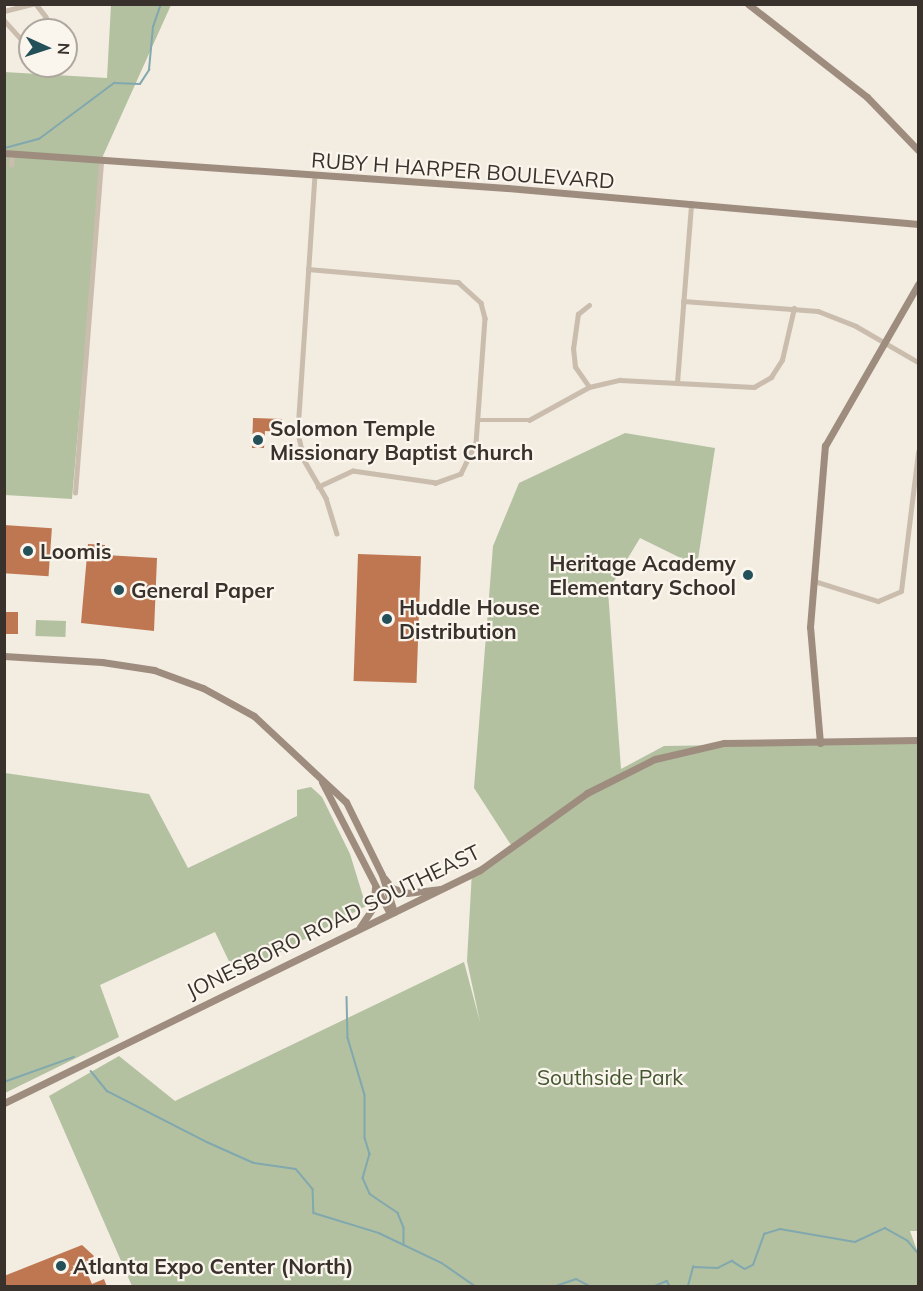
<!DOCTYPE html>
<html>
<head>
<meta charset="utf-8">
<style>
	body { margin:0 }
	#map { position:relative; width:923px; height:1291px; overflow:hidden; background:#f2ece1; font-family:Mulish,sans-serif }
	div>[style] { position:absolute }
	.green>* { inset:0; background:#b3c1a1; transform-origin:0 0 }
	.stream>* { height:1.5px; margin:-0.75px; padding:0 0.75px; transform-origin:0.75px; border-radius:0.75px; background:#81a8ae }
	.building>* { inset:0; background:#bf7752; transform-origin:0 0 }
	.street>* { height:4.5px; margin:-2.25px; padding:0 2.25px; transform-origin:2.25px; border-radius:2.25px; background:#cabdad }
	.secondary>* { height:7px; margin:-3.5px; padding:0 3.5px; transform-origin:3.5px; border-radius:3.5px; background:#9e8d7e }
	.dots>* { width:16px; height:16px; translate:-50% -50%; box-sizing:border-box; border:3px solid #faf5ed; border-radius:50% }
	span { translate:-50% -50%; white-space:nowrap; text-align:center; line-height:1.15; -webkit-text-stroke:4.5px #faf5ed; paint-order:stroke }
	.street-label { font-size:21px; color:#39312b }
	.poi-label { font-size:21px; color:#39312b; font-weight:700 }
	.left { translate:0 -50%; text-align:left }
	.right { translate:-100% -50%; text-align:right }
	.park-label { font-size:21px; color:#445630 }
	.frame { position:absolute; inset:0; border:6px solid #39312b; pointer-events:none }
	.north { position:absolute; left:18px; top:18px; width:60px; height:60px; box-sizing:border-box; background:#faf5ed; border:2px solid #ada79f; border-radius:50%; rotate:93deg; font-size:16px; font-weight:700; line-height:24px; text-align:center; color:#39312b }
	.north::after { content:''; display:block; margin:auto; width:21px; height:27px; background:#235059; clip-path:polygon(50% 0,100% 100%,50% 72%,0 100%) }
</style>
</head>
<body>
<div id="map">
	<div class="green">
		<div style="clip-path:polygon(111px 5px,171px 5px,102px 158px,72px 499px,5px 495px,4px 72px,107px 78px)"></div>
		<div style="clip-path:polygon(625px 433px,715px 448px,697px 566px,640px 538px,608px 591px,621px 769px,664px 746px,918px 742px,918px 1231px,910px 1231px,918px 1253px,918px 1286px,132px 1286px,49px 1096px,119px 1056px,175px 1101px,464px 962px,480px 1022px,467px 961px,472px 871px,513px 848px,474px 788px,493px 546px,519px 483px)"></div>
		<div style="left:36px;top:620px;width:30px;height:16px;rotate:2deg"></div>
		<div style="clip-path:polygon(5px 773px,149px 794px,188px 868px,297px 816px,297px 790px,311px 787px,322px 797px,350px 854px,366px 906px,236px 976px,215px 932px,100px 985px,119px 1037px,5px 1093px)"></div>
	</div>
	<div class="stream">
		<div style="left:5px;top:148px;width:35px;rotate:-15deg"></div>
		<div style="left:39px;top:139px;width:94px;rotate:-36.7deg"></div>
		<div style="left:114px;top:83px;width:26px;rotate:2deg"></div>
		<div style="left:140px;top:84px;width:17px;rotate:-57deg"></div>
		<div style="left:149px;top:70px;width:43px;rotate:-84.7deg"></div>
		<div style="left:153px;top:27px;width:24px;rotate:-71deg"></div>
		<div style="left:347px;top:997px;width:41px;rotate:88.6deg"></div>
		<div style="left:348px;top:1038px;width:59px;rotate:73.4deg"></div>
		<div style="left:365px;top:1095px;width:43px;rotate:90deg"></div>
		<div style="left:365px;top:1138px;width:17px;rotate:73deg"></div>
		<div style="left:370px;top:1154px;width:25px;rotate:106deg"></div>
		<div style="left:363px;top:1178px;width:17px;rotate:66deg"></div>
		<div style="left:370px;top:1194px;width:34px;rotate:34deg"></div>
		<div style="left:398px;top:1213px;width:16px;rotate:68deg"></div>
		<div style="left:404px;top:1228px;width:17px;rotate:90deg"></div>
		<div style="left:91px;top:1071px;width:26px;rotate:51deg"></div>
		<div style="left:107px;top:1091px;width:112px;rotate:27deg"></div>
		<div style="left:207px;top:1142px;width:51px;rotate:24.1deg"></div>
		<div style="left:254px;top:1163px;width:42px;rotate:8.1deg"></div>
		<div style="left:296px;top:1169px;width:26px;rotate:50deg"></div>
		<div style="left:313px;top:1189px;width:24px;rotate:88deg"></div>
		<div style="left:314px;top:1213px;width:68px;rotate:17.1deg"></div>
		<div style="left:379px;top:1233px;width:70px;rotate:25.5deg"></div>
		<div style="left:442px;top:1263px;width:40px;rotate:34.9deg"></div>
		<div style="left:4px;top:1082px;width:74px;rotate:-19.7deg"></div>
		<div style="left:556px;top:1286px;width:21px;rotate:-19deg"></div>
		<div style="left:576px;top:1279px;width:16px;rotate:27deg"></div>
		<div style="left:655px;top:1286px;width:13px;rotate:-23deg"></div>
		<div style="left:667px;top:1281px;width:6px;rotate:59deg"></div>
		<div style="left:688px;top:1286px;width:20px;rotate:-75deg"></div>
		<div style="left:693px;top:1267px;width:25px;rotate:2deg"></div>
		<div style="left:718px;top:1268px;width:16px;rotate:-27deg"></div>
		<div style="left:732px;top:1261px;width:15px;rotate:32deg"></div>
		<div style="left:745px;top:1269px;width:9px;rotate:-27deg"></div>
		<div style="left:753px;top:1265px;width:33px;rotate:-70deg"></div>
		<div style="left:764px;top:1234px;width:17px;rotate:-17deg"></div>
		<div style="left:780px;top:1229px;width:76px;rotate:9.8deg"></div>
		<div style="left:855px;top:1242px;width:33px;rotate:-25deg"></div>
		<div style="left:885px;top:1228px;width:26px;rotate:29deg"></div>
		<div style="left:908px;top:1241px;width:16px;rotate:50deg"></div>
	</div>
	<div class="building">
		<div style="clip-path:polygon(253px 418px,282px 419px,282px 432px,265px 431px,264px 448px,252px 448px)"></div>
		<div style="left:4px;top:525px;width:48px;height:48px;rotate:4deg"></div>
		<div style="clip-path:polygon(88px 544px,105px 545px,105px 555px,157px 558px,154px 631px,81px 623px)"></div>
		<div style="left:358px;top:554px;width:63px;height:127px;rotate:2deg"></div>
		<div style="left:4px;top:612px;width:14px;height:22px"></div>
		<div style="clip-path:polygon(82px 1245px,94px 1256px,85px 1268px,92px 1284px,104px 1279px,107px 1287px,4px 1287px,4px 1276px)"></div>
	</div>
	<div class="street">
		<div style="left:36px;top:4px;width:16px;rotate:52deg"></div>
		<div style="left:46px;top:17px;width:13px;rotate:99deg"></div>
		<div style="left:4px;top:11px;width:30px;rotate:-14deg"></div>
		<div style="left:4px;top:20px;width:25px;rotate:48deg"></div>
		<div style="left:21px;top:39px;width:9px;rotate:13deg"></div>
		<div style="left:11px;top:165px;width:11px;rotate:-85deg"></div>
		<div style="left:315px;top:175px;width:259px;rotate:93.8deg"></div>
		<div style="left:298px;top:433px;width:28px;rotate:77deg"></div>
		<div style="left:304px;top:460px;width:44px;rotate:59.9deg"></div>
		<div style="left:326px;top:498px;width:37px;rotate:73deg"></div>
		<div style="left:308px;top:269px;width:151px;rotate:5deg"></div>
		<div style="left:458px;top:282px;width:31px;rotate:42deg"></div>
		<div style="left:481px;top:303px;width:16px;rotate:75deg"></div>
		<div style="left:485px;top:318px;width:125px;rotate:94.1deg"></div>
		<div style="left:476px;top:443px;width:34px;rotate:116deg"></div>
		<div style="left:461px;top:474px;width:27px;rotate:160deg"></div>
		<div style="left:436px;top:483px;width:84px;rotate:-171.8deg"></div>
		<div style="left:353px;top:471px;width:38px;rotate:155deg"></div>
		<div style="left:683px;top:301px;width:135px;rotate:4.2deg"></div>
		<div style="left:818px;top:311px;width:41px;rotate:21.5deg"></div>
		<div style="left:856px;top:326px;width:72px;rotate:30.1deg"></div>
		<div style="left:677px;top:383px;width:180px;rotate:-85.5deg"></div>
		<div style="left:589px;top:387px;width:24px;rotate:-125deg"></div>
		<div style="left:575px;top:367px;width:18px;rotate:-96deg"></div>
		<div style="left:573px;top:349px;width:35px;rotate:-82deg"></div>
		<div style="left:578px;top:314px;width:14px;rotate:-39deg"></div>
		<div style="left:478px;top:420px;width:51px"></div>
		<div style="left:529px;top:420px;width:68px;rotate:-28.8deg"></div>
		<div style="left:589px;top:387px;width:32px;rotate:-13deg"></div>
		<div style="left:620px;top:380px;width:134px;rotate:3deg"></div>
		<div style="left:754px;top:387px;width:20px;rotate:-30deg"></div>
		<div style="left:771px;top:377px;width:20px;rotate:-57deg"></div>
		<div style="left:782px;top:360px;width:53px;rotate:-77deg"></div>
		<div style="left:75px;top:493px;width:334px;rotate:-85.5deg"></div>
		<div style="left:814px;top:581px;width:67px;rotate:17.4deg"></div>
		<div style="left:878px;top:601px;width:25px;rotate:-23deg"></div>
		<div style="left:901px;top:591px;width:140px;rotate:-83deg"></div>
	</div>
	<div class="secondary">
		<div style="left:748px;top:4px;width:151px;rotate:38deg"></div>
		<div style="left:867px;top:97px;width:74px;rotate:46.1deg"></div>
		<div style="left:4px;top:153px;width:504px;rotate:3.98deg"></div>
		<div style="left:507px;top:188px;width:413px;rotate:5deg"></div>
		<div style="left:4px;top:656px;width:98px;rotate:3.5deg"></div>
		<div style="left:102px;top:662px;width:53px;rotate:8.7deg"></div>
		<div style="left:154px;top:670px;width:52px;rotate:20.2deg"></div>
		<div style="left:203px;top:688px;width:58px;rotate:28.8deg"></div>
		<div style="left:254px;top:716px;width:126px;rotate:43.1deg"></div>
		<div style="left:346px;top:802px;width:81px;rotate:63.7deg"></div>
		<div style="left:382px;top:875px;width:39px;rotate:72deg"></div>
		<div style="left:820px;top:743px;width:116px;rotate:-94.9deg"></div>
		<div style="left:810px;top:627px;width:182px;rotate:-85.3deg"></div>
		<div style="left:825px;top:446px;width:187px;rotate:-60.1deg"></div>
		<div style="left:322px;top:782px;width:148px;rotate:62.7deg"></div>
		<div style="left:384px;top:878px;width:13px;rotate:51deg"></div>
		<div style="left:392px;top:888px;width:16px;rotate:18deg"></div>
		<div style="left:407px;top:893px;width:32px;rotate:-7deg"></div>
		<div style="left:360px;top:927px;width:25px;rotate:-56deg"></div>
		<div style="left:374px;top:906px;width:18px;rotate:-87deg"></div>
		<div style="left:4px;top:1103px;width:530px;rotate:-26.08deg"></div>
		<div style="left:480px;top:870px;width:132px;rotate:-35.7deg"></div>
		<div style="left:587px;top:793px;width:76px;rotate:-26.6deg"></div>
		<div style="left:655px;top:759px;width:71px;rotate:-13.1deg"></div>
		<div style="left:724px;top:743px;width:194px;rotate:-0.9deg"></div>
	</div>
	<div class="dots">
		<div style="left:258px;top:440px;background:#235059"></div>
		<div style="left:28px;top:551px;background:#235059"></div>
		<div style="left:748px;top:575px;background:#235059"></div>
		<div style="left:119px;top:590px;background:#235059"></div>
		<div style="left:387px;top:619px;background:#235059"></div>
		<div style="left:61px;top:1266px;background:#235059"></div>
	</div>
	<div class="street-label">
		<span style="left:463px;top:170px;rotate:4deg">RUBY H HARPER BOULEVARD</span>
		<span style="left:333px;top:921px;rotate:-26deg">JONESBORO ROAD SOUTHEAST</span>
	</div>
	<div class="poi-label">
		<span class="left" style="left:270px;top:440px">Solomon Temple<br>Missionary Baptist Church</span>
		<span class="left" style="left:40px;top:551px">Loomis</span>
		<span class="right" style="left:736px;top:575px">Heritage Academy<br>Elementary School</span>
		<span class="left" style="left:131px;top:590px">General Paper</span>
		<span class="left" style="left:399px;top:619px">Huddle House<br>Distribution</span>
		<span class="left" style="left:73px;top:1266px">Atlanta Expo Center (North)</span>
	</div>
	<div class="park-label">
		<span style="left:610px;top:1077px">Southside Park</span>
	</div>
	<div class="frame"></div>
	<div class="north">N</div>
</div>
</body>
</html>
